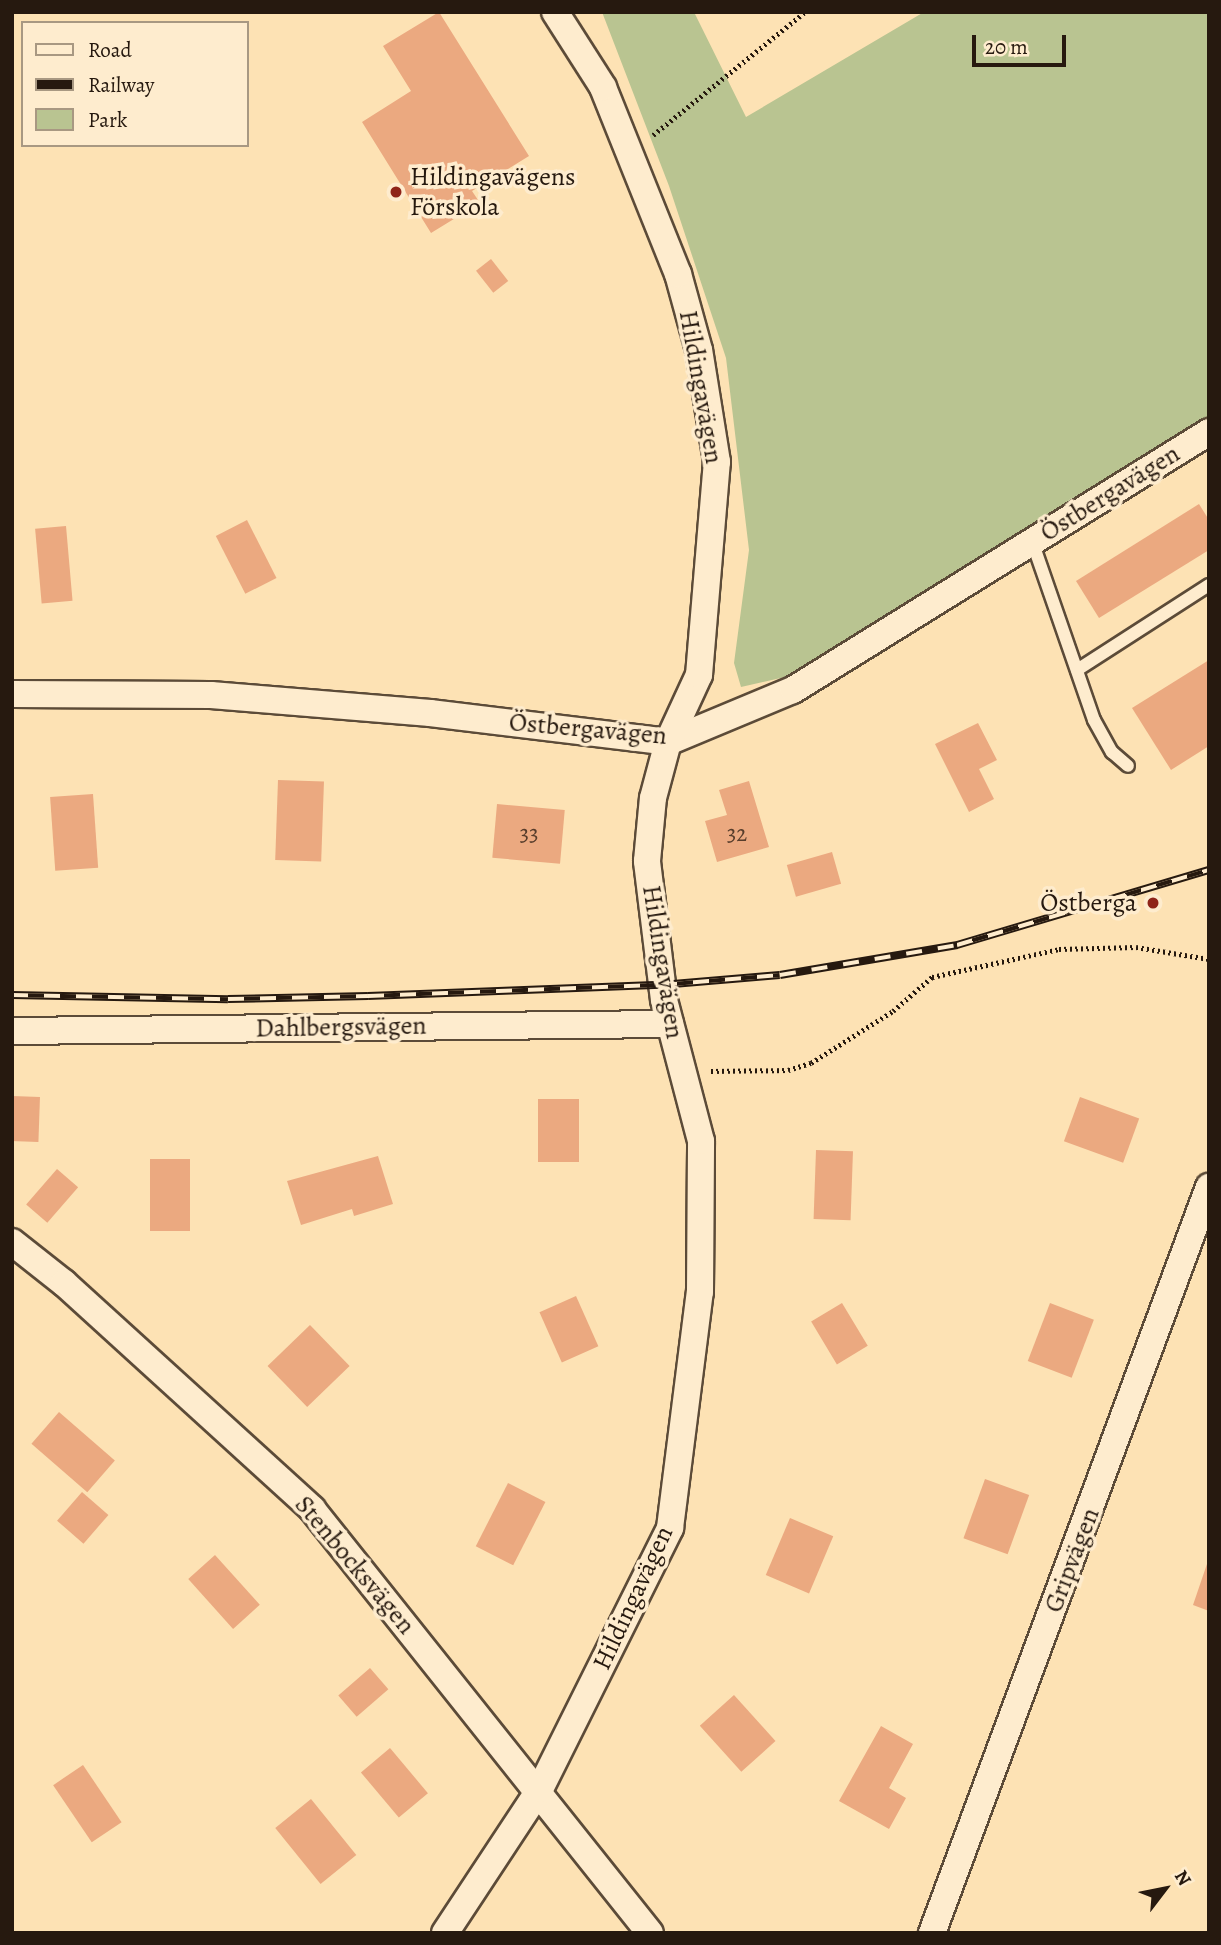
<!DOCTYPE html>
<html>
<head>
<meta charset="utf-8">
<style>
	body { margin:0 }
	#map { position:relative; width:1221px; height:1945px; overflow:hidden; background:#fde2b4; font-family:Alegreya,serif }
	div>[style] { position:absolute }
	.green>* { inset:0; background:#b9c491 }
	.building>* { inset:0; background:#eba980; transform-origin:0 0 }
	.path>* { height:4.5px; margin-top:-2.25px; transform-origin:0; background:repeating-linear-gradient(90deg,#26190f 0 2px,transparent 0 5.5px) }
	.roads { filter:drop-shadow(2px 0 #5c4b38) drop-shadow(-2px 0 #5c4b38) drop-shadow(0 2px #5c4b38) drop-shadow(0 -2px #5c4b38) }
	.service>* { height:12px; margin:-6px; padding:0 6px; transform-origin:6px; border-radius:6px; background:#feecce }
	.minor>* { height:26px; margin:-13px; padding:0 13px; transform-origin:13px; border-radius:13px; background:#feecce }
	.rail>* { height:8px; margin-top:-4px; transform-origin:0; background:repeating-linear-gradient(90deg,#feecce 0 16px,#26190f 0 32px); box-sizing:border-box; border-block:2px solid #26190f }
	.dots>* { width:19px; height:19px; translate:-50% -50%; box-sizing:border-box; border:4px solid #feecce; border-radius:50% }
	span { translate:-50% -50%; white-space:nowrap; text-align:center; line-height:1.15; -webkit-text-stroke:7px #feecce; paint-order:stroke }
	.number-label { font-size:23px; color:#573d2b }
	.number-label span { -webkit-text-stroke-width:0 }
	.poi-label { font-size:26px; color:#26190f }
	.left { translate:0 -50%; text-align:left }
	.right { translate:-100% -50%; text-align:right }
	.street-label { font-size:26px; color:#26190f }
	.frame { position:absolute; inset:0; border:14px solid #26190f; pointer-events:none }
	.legend { position:absolute; left:21px; top:21px; width:228px; height:126px; box-sizing:border-box; background:#feecce; border:2px solid #a89882; margin:0; padding:9px 12px; list-style:none; font-size:21px; color:#26190f }
	.legend li { display:flex; align-items:center; gap:14px; height:35px }
	.legend b { width:35px; border:2px solid #a89882 }
	.north { position:absolute; left:1130px; top:1854px; width:70px; height:70px; -webkit-text-stroke:5px #feecce; paint-order:stroke; rotate:58deg; font-size:19px; font-weight:700; line-height:28px; text-align:center; color:#26190f }
	.north::after { content:''; display:block; margin:auto; width:24px; height:32px; background:#26190f; clip-path:polygon(50% 0,100% 100%,50% 72%,0 100%) }
	.scale { position:absolute; left:972px; top:35px; width:94px; height:32px; box-sizing:border-box; border:4px solid #26190f; border-top:0; padding-left:9px; font-size:21px; line-height:24px; white-space:nowrap; color:#26190f; -webkit-text-stroke:5px #feecce; paint-order:stroke }
</style>
</head>
<body>
<div id="map">
	<div class="green">
		<div style="clip-path:polygon(602px 12px,694px 12px,746px 117px,924px 12px,1209px 12px,1209px 418px,794px 675px,741px 687px,734px 663px,749px 550px,726px 358px,669px 186px)"></div>
	</div>
	<div class="building">
		<div style="clip-path:polygon(439px 12px,529px 156px,472px 191px,480px 203px,431px 233px,362px 122px,411px 91px,383px 46px)"></div>
		<div style="left:491px;top:259px;width:28px;height:19px;rotate:52deg"></div>
		<div style="clip-path:polygon(1199px 504px,1209px 520px,1209px 550px,1099px 618px,1076px 581px)"></div>
		<div style="left:247px;top:520px;width:65px;height:35px;rotate:63deg"></div>
		<div style="left:66px;top:526px;width:75px;height:31px;rotate:85deg"></div>
		<div style="clip-path:polygon(1209px 660px,1209px 746px,1171px 770px,1132px 708px)"></div>
		<div style="clip-path:polygon(978px 723px,997px 760px,979px 769px,994px 799px,969px 812px,935px 744px)"></div>
		<div style="left:278px;top:780px;width:46px;height:80px;rotate:2deg"></div>
		<div style="clip-path:polygon(749px 781px,769px 847px,717px 862px,705px 821px,727px 815px,719px 790px)"></div>
		<div style="left:93px;top:794px;width:74px;height:43px;rotate:86deg"></div>
		<div style="left:497px;top:804px;width:68px;height:54px;rotate:5deg"></div>
		<div style="left:832px;top:852px;width:33px;height:47px;rotate:74deg"></div>
		<div style="left:12px;top:1096px;width:28px;height:45px;rotate:2deg"></div>
		<div style="left:1080px;top:1097px;width:63px;height:47px;rotate:20deg"></div>
		<div style="left:538px;top:1099px;width:41px;height:63px"></div>
		<div style="left:816px;top:1150px;width:37px;height:69px;rotate:2deg"></div>
		<div style="clip-path:polygon(378px 1156px,393px 1204px,354px 1216px,352px 1209px,301px 1225px,287px 1181px)"></div>
		<div style="left:150px;top:1159px;width:40px;height:72px"></div>
		<div style="left:57px;top:1169px;width:28px;height:47px;rotate:41deg"></div>
		<div style="left:576px;top:1296px;width:55px;height:40px;rotate:66deg"></div>
		<div style="left:842px;top:1303px;width:50px;height:36px;rotate:59deg"></div>
		<div style="left:1050px;top:1303px;width:47px;height:62px;rotate:21deg"></div>
		<div style="left:310px;top:1325px;width:57px;height:59px;rotate:46deg"></div>
		<div style="left:59px;top:1412px;width:74px;height:42px;rotate:41deg"></div>
		<div style="left:985px;top:1479px;width:47px;height:63px;rotate:20deg"></div>
		<div style="left:508px;top:1483px;width:42px;height:71px;rotate:27deg"></div>
		<div style="left:82px;top:1492px;width:35px;height:38px;rotate:41deg"></div>
		<div style="left:790px;top:1518px;width:47px;height:62px;rotate:23deg"></div>
		<div style="left:215px;top:1555px;width:67px;height:36px;rotate:48deg"></div>
		<div style="clip-path:polygon(1208px 1561px,1209px 1561px,1209px 1611px,1193px 1605px)"></div>
		<div style="left:370px;top:1668px;width:28px;height:42px;rotate:49deg"></div>
		<div style="left:734px;top:1695px;width:62px;height:46px;rotate:48deg"></div>
		<div style="clip-path:polygon(881px 1726px,913px 1744px,889px 1788px,906px 1798px,889px 1829px,839px 1801px)"></div>
		<div style="left:390px;top:1748px;width:59px;height:38px;rotate:50deg"></div>
		<div style="left:83px;top:1765px;width:69px;height:36px;rotate:56deg"></div>
		<div style="left:311px;top:1799px;width:72px;height:46px;rotate:51deg"></div>
	</div>
	<div class="path">
		<div style="left:653px;top:135px;width:196px;rotate:-39deg"></div>
		<div style="left:711px;top:1071px;width:77px;rotate:-0.7deg"></div>
		<div style="left:788px;top:1070px;width:24px;rotate:-17deg"></div>
		<div style="left:811px;top:1063px;width:97px;rotate:-32.4deg"></div>
		<div style="left:893px;top:1011px;width:52px;rotate:-41.1deg"></div>
		<div style="left:932px;top:977px;width:130px;rotate:-12.4deg"></div>
		<div style="left:1059px;top:949px;width:77px;rotate:-1.5deg"></div>
		<div style="left:1136px;top:947px;width:74px;rotate:9.3deg"></div>
	</div>
	<div class="roads">
		<div class="service">
			<div style="left:1032px;top:541px;width:189px;rotate:70.9deg"></div>
			<div style="left:1094px;top:720px;width:37px;rotate:61deg"></div>
			<div style="left:1112px;top:752px;width:21px;rotate:41deg"></div>
			<div style="left:1077px;top:670px;width:157px;rotate:-32.8deg"></div>
		</div>
		<div class="minor">
			<div style="left:12px;top:694px;width:199px;rotate:0.3deg"></div>
			<div style="left:211px;top:695px;width:220px;rotate:4.7deg"></div>
			<div style="left:430px;top:713px;width:240px;rotate:6.9deg"></div>
			<div style="left:668px;top:742px;width:135px;rotate:-22.6deg"></div>
			<div style="left:793px;top:690px;width:490px;rotate:-31.8deg"></div>
			<div style="left:12px;top:1031px;width:658px;rotate:-0.61deg"></div>
			<div style="left:12px;top:1242px;width:66px;rotate:38.3deg"></div>
			<div style="left:64px;top:1283px;width:336px;rotate:42.3deg"></div>
			<div style="left:312px;top:1509px;width:542px;rotate:51.44deg"></div>
			<div style="left:445px;top:1933px;width:173px;rotate:-56.6deg"></div>
			<div style="left:540px;top:1789px;width:292px;rotate:-63.5deg"></div>
			<div style="left:670px;top:1528px;width:238px;rotate:-82.8deg"></div>
			<div style="left:700px;top:1292px;width:151px;rotate:-89.6deg"></div>
			<div style="left:701px;top:1141px;width:146px;rotate:-104.7deg"></div>
			<div style="left:664px;top:1000px;width:140px;rotate:-97deg"></div>
			<div style="left:647px;top:861px;width:63px;rotate:-84.6deg"></div>
			<div style="left:653px;top:798px;width:58px;rotate:-75deg"></div>
			<div style="left:668px;top:742px;width:74px;rotate:-65.2deg"></div>
			<div style="left:699px;top:675px;width:214px;rotate:-85.2deg"></div>
			<div style="left:717px;top:462px;width:113px;rotate:-99.1deg"></div>
			<div style="left:699px;top:350px;width:79px;rotate:-105.4deg"></div>
			<div style="left:678px;top:274px;width:201px;rotate:-111.9deg"></div>
			<div style="left:603px;top:87px;width:89px;rotate:-122.6deg"></div>
			<div style="left:932px;top:1933px;width:796px;rotate:-69.63deg"></div>
		</div>
	</div>
	<div class="rail">
		<div style="left:12px;top:995px;width:216px;rotate:1.1deg"></div>
		<div style="left:228px;top:999px;width:140px;rotate:-1.2deg"></div>
		<div style="left:368px;top:996px;width:293px;rotate:-2.2deg"></div>
		<div style="left:661px;top:985px;width:119px;rotate:-4.8deg"></div>
		<div style="left:780px;top:975px;width:180px;rotate:-9.6deg"></div>
		<div style="left:957px;top:945px;width:263px;rotate:-16.6deg"></div>
	</div>
	<div class="dots">
		<div style="left:396px;top:192px;background:#8f2418"></div>
		<div style="left:1153px;top:903px;background:#8f2418"></div>
	</div>
	<div class="number-label">
		<span style="left:529px;top:834px">33</span>
		<span style="left:737px;top:834px">32</span>
	</div>
	<div class="poi-label">
		<span class="left" style="left:410px;top:192px">Hildingavägens<br>Förskola</span>
		<span class="right" style="left:1137px;top:903px">Östberga</span>
	</div>
	<div class="street-label">
		<span style="left:701px;top:387px;rotate:80deg">Hildingavägen</span>
		<span style="left:1110px;top:493px;rotate:-32deg">Östbergavägen</span>
		<span style="left:588px;top:729px;rotate:5deg">Östbergavägen</span>
		<span style="left:663px;top:962px;rotate:81deg">Hildingavägen</span>
		<span style="left:341px;top:1027px;rotate:-1deg">Dahlbergsvägen</span>
		<span style="left:1072px;top:1560px;rotate:-69deg">Gripvägen</span>
		<span style="left:355px;top:1565px;rotate:50deg">Stenbocksvägen</span>
		<span style="left:633px;top:1598px;rotate:-65deg">Hildingavägen</span>
	</div>
	<div class="frame"></div>
	<ul class="legend">
	<li><b style="height:9px;background:#feecce"></b>Road</li>
	<li><b style="height:9px;background:#26190f"></b>Railway</li>
	<li><b style="height:19px;background:#b9c491"></b>Park</li>
	</ul>
	<div class="north">N</div>
	<div class="scale">20 m</div>
</div>
</body>
</html>
